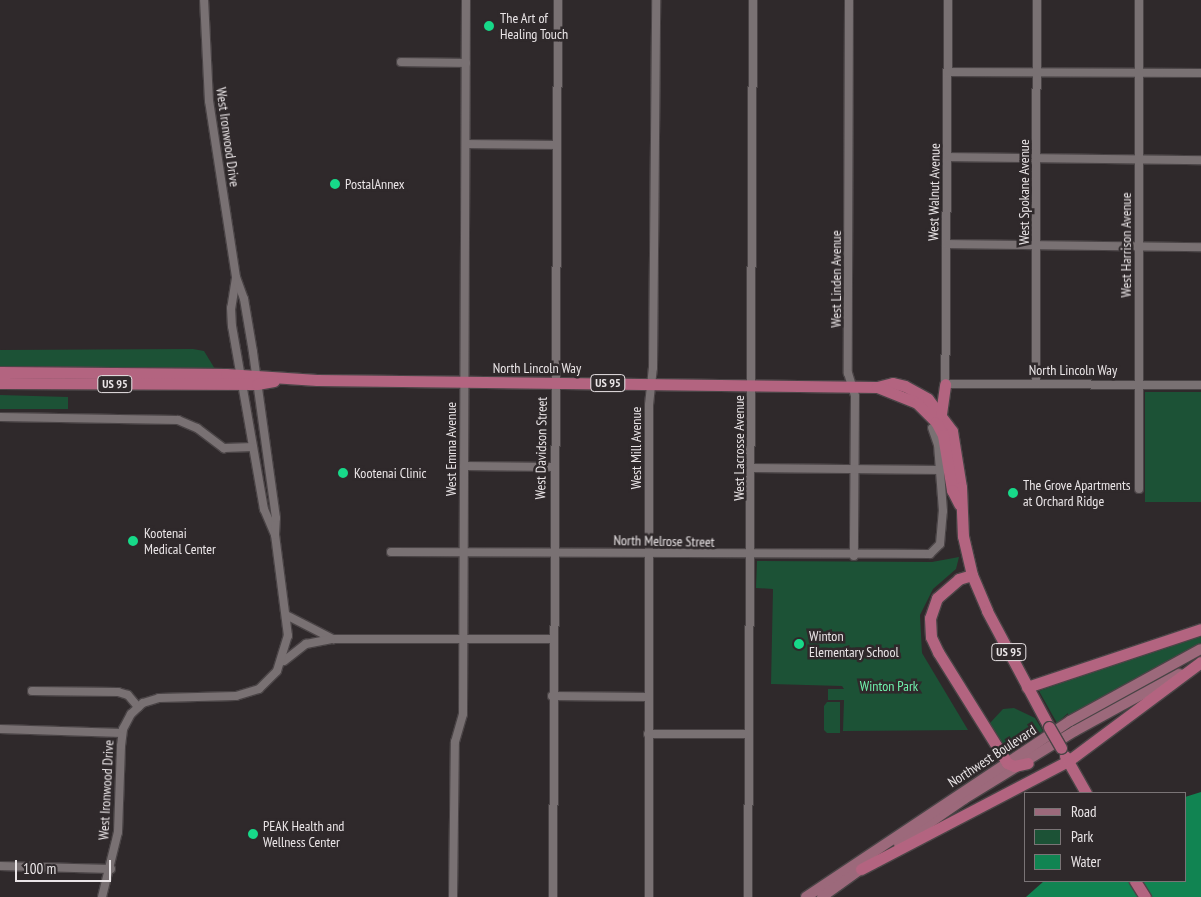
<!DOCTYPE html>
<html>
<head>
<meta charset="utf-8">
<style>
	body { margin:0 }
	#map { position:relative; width:1201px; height:897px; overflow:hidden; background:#2f292b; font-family:"PT Sans Narrow",sans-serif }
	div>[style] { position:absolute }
	.green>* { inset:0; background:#1c5236; transform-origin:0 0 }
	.water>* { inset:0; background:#118452 }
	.roads { filter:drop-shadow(1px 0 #4a4446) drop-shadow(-1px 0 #4a4446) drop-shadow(0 1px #4a4446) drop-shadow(0 -1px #4a4446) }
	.minor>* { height:8px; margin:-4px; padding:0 4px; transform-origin:4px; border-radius:4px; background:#797173 }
	.major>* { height:10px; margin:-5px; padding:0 5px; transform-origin:5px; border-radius:5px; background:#9c697b }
	.highway>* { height:11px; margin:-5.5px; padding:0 5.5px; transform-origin:5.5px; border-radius:5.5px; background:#b36480 }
	.bridges { filter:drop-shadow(1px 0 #4a4446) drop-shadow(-1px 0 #4a4446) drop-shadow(0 1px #4a4446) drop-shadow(0 -1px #4a4446) }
	.highway-bridge>* { height:11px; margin:-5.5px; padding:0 5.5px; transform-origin:5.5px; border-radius:5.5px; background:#b36480 }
	.dots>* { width:14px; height:14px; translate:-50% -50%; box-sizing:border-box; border:2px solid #2f292b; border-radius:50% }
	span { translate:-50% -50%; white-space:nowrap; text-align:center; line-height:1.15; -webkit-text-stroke:5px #2f292b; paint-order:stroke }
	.shield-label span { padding:1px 4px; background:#2f292b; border:1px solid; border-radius:4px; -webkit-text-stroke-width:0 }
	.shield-label { font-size:12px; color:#eae5e7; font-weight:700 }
	.poi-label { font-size:14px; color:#eae5e7 }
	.left { translate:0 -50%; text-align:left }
	.street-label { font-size:14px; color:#eae5e7 }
	.park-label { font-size:14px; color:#70f3ad }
	.legend { position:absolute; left:1024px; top:792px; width:162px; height:90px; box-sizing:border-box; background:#2f292b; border:1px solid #7a7476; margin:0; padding:6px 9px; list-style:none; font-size:15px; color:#eae5e7 }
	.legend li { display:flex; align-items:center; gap:10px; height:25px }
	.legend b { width:25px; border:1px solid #7a7476 }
	.scale { position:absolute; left:15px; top:860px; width:96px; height:22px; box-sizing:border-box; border:2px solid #eae5e7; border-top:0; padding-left:6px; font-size:15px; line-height:18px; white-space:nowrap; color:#eae5e7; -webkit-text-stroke:4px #2f292b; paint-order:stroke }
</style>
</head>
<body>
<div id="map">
	<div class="green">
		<div style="clip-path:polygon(193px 349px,204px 351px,215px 369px,0 366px,0 350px)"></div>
		<div style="left:1145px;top:392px;width:56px;height:110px"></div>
		<div style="clip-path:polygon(0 395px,68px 397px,68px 409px,0 409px)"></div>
		<div style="clip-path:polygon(959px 557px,956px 569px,933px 589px,920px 615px,922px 653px,968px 730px,843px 731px,844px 700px,828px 700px,828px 689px,844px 689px,842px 686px,771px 684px,773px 589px,756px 588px,757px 561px,932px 562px)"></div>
		<div style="clip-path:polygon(1201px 633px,1201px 644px,1067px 720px,1068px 713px,1057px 723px,1039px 691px)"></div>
		<div style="clip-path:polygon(827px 702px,840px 702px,840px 733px,827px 733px,824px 730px,824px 706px)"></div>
		<div style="clip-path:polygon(1014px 708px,1035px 718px,1043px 731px,1010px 753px,1002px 747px,990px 723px,1003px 709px)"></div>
	</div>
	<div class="water">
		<div style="clip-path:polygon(1201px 792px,1201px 897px,1026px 897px,1044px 881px,1185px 881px,1185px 797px)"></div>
	</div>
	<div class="roads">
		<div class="minor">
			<div style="left:849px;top:0;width:373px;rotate:90.2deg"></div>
			<div style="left:848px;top:373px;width:24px;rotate:73deg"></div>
			<div style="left:855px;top:396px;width:160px;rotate:90.4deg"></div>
			<div style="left:948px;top:0;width:384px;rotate:90.4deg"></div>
			<div style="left:945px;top:384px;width:256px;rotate:0.2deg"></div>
			<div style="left:1139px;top:0;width:489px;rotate:90deg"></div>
			<div style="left:401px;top:62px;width:65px;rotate:0.9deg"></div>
			<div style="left:947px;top:72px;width:254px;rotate:0.2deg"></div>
			<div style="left:466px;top:144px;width:91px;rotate:0.6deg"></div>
			<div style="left:947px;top:157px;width:254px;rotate:0.7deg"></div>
			<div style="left:946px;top:244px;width:255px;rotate:0.7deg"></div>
			<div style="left:236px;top:278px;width:30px;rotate:99deg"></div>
			<div style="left:231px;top:308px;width:18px;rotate:87deg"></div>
			<div style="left:232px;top:326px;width:186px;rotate:80.1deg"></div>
			<div style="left:264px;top:509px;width:28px;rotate:67deg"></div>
			<div style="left:1036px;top:384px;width:384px;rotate:-89.9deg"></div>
			<div style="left:0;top:417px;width:178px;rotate:1deg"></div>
			<div style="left:178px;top:420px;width:21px;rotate:23deg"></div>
			<div style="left:197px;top:428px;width:34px;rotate:37deg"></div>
			<div style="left:224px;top:448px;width:29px;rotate:-2deg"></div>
			<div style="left:464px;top:466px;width:90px;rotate:0.6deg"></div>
			<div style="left:752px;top:468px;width:189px;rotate:0.6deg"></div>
			<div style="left:391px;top:552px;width:539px;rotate:0.21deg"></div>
			<div style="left:930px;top:554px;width:14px;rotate:-45deg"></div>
			<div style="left:940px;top:544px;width:33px;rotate:-85deg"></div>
			<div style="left:943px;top:511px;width:66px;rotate:-94.3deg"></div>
			<div style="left:938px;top:445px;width:18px;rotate:-109deg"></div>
			<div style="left:288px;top:616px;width:51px;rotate:27.1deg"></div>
			<div style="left:333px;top:639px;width:220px"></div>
			<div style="left:284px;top:661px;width:28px;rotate:-38deg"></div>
			<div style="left:306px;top:644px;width:25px;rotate:-11deg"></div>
			<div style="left:32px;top:691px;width:86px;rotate:0.7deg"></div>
			<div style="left:118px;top:692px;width:10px;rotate:17deg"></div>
			<div style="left:128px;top:695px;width:16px;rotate:50deg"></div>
			<div style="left:552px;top:696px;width:96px;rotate:0.6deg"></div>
			<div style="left:0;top:729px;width:122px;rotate:1.9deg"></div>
			<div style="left:648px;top:734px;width:101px"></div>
			<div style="left:0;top:866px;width:111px;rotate:1.5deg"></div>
			<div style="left:102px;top:897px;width:67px;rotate:-76.2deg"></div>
			<div style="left:118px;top:832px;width:86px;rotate:-88deg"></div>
			<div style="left:121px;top:746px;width:17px;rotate:-83deg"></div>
			<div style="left:123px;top:729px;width:17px;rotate:-62deg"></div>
			<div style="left:131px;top:714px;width:16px;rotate:-43deg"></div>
			<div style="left:143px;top:703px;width:17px;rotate:-17deg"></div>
			<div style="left:159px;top:698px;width:77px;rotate:-1.5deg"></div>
			<div style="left:236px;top:696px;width:24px;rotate:-17deg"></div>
			<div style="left:259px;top:689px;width:25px;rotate:-45deg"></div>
			<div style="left:277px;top:671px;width:37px;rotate:-73deg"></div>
			<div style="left:288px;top:636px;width:102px;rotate:-97.3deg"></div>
			<div style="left:275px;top:535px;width:17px;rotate:-87deg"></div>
			<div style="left:276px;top:518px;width:168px;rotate:-97.9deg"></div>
			<div style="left:253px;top:352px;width:54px;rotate:-99.6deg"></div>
			<div style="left:244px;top:299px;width:23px;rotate:-110deg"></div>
			<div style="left:236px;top:277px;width:178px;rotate:-98.7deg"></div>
			<div style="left:209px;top:101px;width:101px;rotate:-92.8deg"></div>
			<div style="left:453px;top:897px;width:155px;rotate:-89.3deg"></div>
			<div style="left:455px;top:742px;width:29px;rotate:-74deg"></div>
			<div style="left:463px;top:714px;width:714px;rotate:-89.76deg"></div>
			<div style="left:553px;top:897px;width:897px;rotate:-89.68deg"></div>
			<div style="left:649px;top:897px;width:492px;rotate:-90deg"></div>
			<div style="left:649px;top:405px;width:37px;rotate:-84deg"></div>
			<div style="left:653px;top:368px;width:368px;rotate:-89.5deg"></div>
			<div style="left:748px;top:897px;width:897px;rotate:-89.68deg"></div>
		</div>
		<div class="major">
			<div style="left:899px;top:844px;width:79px;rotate:-34.7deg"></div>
			<div style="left:964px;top:799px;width:130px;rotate:-31.5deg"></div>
			<div style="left:1075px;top:731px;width:119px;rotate:-28.7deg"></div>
			<div style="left:806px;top:897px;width:317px;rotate:-33.7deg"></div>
			<div style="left:1070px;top:721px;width:149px;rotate:-28.8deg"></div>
			<div style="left:822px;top:897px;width:57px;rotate:-35.7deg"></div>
		</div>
		<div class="highway">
			<div style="left:0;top:372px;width:226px;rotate:0.5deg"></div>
			<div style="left:226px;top:374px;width:91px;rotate:3.8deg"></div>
			<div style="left:317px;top:380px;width:560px;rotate:0.72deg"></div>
			<div style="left:877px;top:387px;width:16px;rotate:-14deg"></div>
			<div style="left:893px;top:383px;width:12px;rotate:14deg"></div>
			<div style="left:905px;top:386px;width:26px;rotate:29deg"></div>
			<div style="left:928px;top:399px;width:40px;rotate:53deg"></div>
			<div style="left:952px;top:431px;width:57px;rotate:80.9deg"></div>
			<div style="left:961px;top:487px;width:49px;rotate:87.7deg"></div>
			<div style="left:963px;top:536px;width:40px;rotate:77deg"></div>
			<div style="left:972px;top:575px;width:39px;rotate:67deg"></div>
			<div style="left:987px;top:611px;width:132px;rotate:61.9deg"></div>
			<div style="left:0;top:383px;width:257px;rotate:0.2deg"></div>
			<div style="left:257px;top:384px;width:17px;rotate:-10deg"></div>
			<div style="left:877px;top:387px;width:43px;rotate:21.8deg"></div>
			<div style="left:917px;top:403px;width:27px;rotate:45deg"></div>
			<div style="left:936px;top:422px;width:15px;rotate:62deg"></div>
			<div style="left:943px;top:435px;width:56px;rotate:80.7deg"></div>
			<div style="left:952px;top:490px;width:16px;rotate:63deg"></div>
			<div style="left:941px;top:414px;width:30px;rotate:-82deg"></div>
			<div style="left:972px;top:575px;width:14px;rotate:163deg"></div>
			<div style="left:959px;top:579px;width:29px;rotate:139deg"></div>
			<div style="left:937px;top:598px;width:21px;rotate:109deg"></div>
			<div style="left:930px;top:618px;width:19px;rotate:87deg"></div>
			<div style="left:931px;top:637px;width:17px;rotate:65deg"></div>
			<div style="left:938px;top:652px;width:131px;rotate:58.1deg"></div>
			<div style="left:1007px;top:763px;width:8px;rotate:23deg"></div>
			<div style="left:1014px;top:766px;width:14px;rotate:-12deg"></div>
			<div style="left:1027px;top:687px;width:183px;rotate:-18.4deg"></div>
			<div style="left:1065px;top:756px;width:43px;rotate:60.4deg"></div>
			<div style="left:861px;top:869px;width:233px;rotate:-27.6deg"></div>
			<div style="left:1068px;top:761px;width:166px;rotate:-36.7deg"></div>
			<div style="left:1135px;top:881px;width:19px;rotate:58deg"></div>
		</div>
	</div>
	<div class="bridges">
		<div class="highway-bridge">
			<div style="left:1049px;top:727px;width:24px;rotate:60deg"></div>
		</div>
	</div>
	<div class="dots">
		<div style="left:489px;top:26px;background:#17d989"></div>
		<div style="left:335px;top:184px;background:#17d989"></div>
		<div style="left:343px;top:473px;background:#17d989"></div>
		<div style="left:1013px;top:493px;background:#17d989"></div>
		<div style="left:133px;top:541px;background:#17d989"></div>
		<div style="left:799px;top:644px;background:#17d989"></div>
		<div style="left:253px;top:834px;background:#17d989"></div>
	</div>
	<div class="shield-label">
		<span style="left:608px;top:383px">US 95</span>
		<span style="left:115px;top:384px">US 95</span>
		<span style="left:1009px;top:652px">US 95</span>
	</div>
	<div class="poi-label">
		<span class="left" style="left:500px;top:26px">The Art of<br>Healing Touch</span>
		<span class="left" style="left:345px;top:184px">PostalAnnex</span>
		<span class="left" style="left:354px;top:473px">Kootenai Clinic</span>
		<span class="left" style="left:1023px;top:493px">The Grove Apartments<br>at Orchard Ridge</span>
		<span class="left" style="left:144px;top:541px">Kootenai<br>Medical Center</span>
		<span class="left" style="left:809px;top:644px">Winton<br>Elementary School</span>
		<span class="left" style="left:263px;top:834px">PEAK Health and<br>Wellness Center</span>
	</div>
	<div class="street-label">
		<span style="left:228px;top:137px;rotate:82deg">West Ironwood Drive</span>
		<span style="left:934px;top:192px;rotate:-89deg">West Walnut Avenue</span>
		<span style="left:1024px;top:192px;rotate:-90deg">West Spokane Avenue</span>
		<span style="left:1126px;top:245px;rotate:-90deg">West Harrison Avenue</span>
		<span style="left:836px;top:279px;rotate:-90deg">West Linden Avenue</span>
		<span style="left:537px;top:368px">North Lincoln Way</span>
		<span style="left:1073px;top:370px">North Lincoln Way</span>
		<span style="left:541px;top:448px;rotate:-89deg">West Davidson Street</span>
		<span style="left:636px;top:448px;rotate:-90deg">West Mill Avenue</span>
		<span style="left:739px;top:448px;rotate:-90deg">West Lacrosse Avenue</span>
		<span style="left:451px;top:449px;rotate:-90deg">West Emma Avenue</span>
		<span style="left:664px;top:541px;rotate:1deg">North Melrose Street</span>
		<span style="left:992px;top:756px;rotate:-33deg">Northwest Boulevard</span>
		<span style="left:106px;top:790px;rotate:-87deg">West Ironwood Drive</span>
	</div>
	<div class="park-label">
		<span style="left:889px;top:686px">Winton Park</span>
	</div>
	<ul class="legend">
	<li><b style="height:6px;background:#9c697b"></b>Road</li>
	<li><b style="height:14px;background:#1c5236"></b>Park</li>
	<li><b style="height:14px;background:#118452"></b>Water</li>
	</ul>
	<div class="scale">100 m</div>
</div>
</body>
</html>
